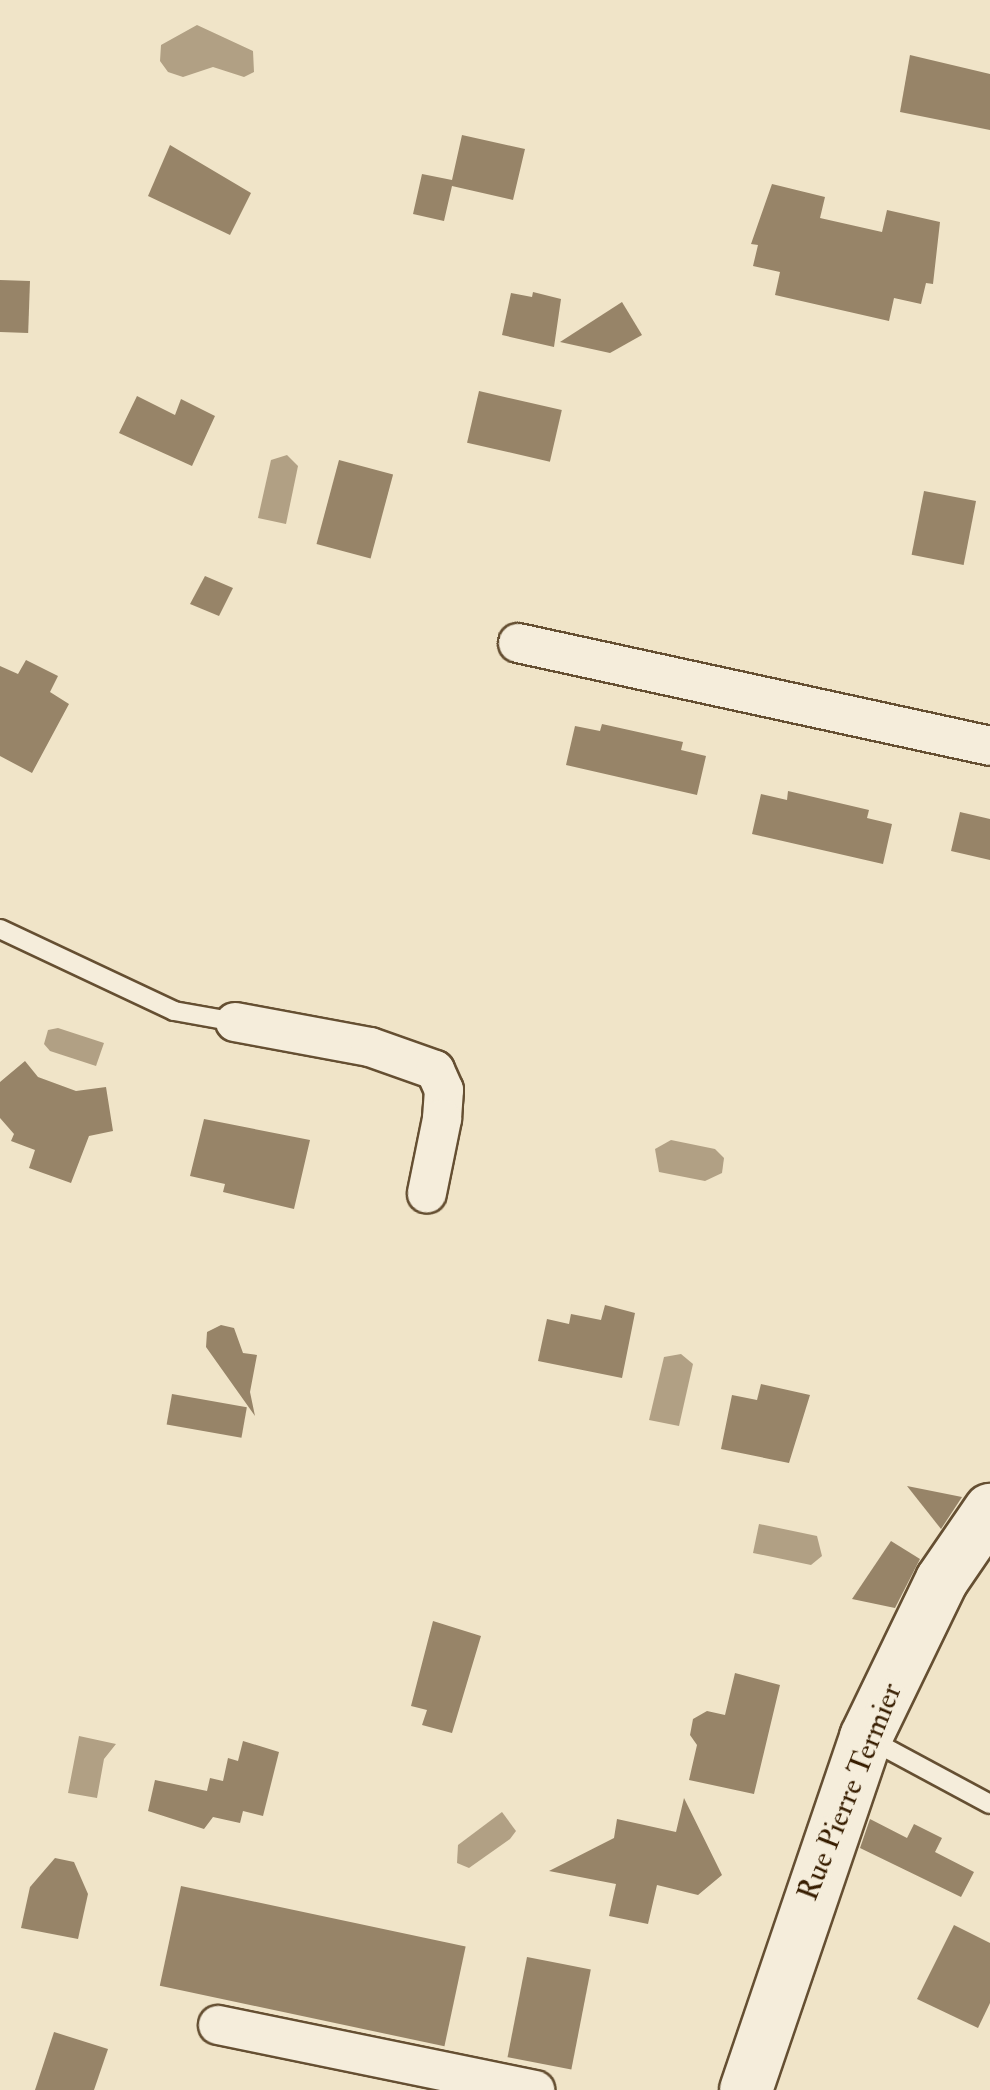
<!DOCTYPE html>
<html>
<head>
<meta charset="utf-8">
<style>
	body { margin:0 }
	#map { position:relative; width:990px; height:2090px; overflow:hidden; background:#f0e4c8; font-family:"IM FELL Double Pica",serif }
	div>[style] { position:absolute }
	.water>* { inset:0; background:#b1a084 }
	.building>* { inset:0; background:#978468; transform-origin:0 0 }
	.roads { filter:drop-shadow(2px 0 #654f32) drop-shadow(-2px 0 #654f32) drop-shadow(0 2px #654f32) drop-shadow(0 -2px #654f32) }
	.lane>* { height:18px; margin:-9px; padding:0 9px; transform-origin:9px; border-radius:9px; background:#f5eddb }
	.street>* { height:38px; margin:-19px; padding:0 19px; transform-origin:19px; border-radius:19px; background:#f5eddb }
	.secondary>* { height:52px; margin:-26px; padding:0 26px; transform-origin:26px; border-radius:26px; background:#f5eddb }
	span { translate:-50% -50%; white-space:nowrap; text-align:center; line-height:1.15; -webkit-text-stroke:10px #f5eddb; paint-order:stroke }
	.street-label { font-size:30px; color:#371d00 }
</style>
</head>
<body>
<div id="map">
	<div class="water">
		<div style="clip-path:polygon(197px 25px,253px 51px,254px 72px,244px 77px,213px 67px,183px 77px,168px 72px,160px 61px,161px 45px)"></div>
		<div style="clip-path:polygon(287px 455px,298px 466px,286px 524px,258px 518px,271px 460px)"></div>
		<div style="clip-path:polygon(58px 1028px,104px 1043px,96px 1066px,50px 1051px,44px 1044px,48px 1030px)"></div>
		<div style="clip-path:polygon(671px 1140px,715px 1149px,724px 1158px,722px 1173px,705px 1181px,659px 1172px,655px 1149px)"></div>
		<div style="clip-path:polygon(681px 1354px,693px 1364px,679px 1426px,649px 1420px,664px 1357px)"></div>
		<div style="clip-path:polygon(759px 1524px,817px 1536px,822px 1556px,811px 1565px,753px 1553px)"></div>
		<div style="clip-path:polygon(79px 1736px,116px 1744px,104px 1759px,97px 1798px,68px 1793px)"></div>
		<div style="clip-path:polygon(502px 1812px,516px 1831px,510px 1839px,469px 1868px,457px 1863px,458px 1845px)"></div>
	</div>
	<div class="building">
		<div style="clip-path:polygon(910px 55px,990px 74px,990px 130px,900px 112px)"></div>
		<div style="clip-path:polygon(462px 135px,525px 149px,513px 200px,452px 186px,444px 221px,413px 214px,422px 174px,452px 180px)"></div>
		<div style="clip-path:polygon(170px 145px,251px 193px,230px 235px,148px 196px)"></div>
		<div style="clip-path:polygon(772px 184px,825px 197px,820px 218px,882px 232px,887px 210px,940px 222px,933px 284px,926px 283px,921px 304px,894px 298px,889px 321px,775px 295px,780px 272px,753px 266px,758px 245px,751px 244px)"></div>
		<div style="left:0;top:280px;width:30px;height:52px;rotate:2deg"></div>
		<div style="clip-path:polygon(533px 292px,561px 299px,554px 347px,502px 335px,511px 293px,532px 297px)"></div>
		<div style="clip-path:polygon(622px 302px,642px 335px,610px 353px,560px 342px)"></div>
		<div style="left:479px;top:391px;width:85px;height:53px;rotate:13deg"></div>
		<div style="clip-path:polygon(137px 396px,175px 415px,181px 399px,215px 416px,192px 466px,119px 433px)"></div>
		<div style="left:339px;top:460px;width:56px;height:87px;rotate:15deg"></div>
		<div style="left:924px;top:491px;width:53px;height:65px;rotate:11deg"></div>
		<div style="clip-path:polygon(205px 576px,233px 588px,219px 616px,190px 604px)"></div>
		<div style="clip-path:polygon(26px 660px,58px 676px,50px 692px,69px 704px,32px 773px,0 756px,0 666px,18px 674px)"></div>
		<div style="clip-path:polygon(602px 724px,683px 742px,681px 750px,706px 756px,697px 795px,566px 765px,575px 726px,600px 731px)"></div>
		<div style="clip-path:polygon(788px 791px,869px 810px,867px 818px,892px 824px,883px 864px,752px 834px,761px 794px,787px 800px)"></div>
		<div style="clip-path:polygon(960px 812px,990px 819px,990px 860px,951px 851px)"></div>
		<div style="clip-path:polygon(25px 1061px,38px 1077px,76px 1091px,106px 1087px,113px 1131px,89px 1136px,71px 1183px,29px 1168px,35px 1150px,11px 1141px,14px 1134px,0 1118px,0 1082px)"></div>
		<div style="clip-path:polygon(204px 1119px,310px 1140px,294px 1209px,223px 1192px,225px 1184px,190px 1176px)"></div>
		<div style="clip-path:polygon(605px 1305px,635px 1313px,622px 1378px,538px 1361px,547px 1319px,569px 1324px,571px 1314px,601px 1320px)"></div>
		<div style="clip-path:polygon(221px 1325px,234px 1328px,243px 1353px,257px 1355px,250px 1392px,255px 1416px,206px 1347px,207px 1332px)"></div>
		<div style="clip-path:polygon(761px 1384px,810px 1395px,789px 1463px,721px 1449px,732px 1395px,757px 1400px)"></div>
		<div style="left:172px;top:1394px;width:76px;height:31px;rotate:10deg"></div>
		<div style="clip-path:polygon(907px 1486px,962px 1497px,941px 1529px)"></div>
		<div style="clip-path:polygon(891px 1541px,920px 1559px,895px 1608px,852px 1599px)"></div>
		<div style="clip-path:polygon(433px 1621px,481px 1636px,452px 1733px,422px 1725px,427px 1710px,411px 1706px)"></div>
		<div style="clip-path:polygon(735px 1673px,780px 1685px,754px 1794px,689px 1780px,697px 1745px,690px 1735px,693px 1719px,707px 1711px,725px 1715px)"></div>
		<div style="clip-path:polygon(243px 1741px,279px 1752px,263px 1816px,243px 1811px,240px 1823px,213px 1817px,204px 1829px,148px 1811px,155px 1780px,207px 1791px,210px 1778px,223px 1781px,228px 1758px,238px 1761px)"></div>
		<div style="clip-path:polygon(684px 1798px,722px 1875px,698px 1895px,657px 1885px,648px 1924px,609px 1916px,616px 1884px,549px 1871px,614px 1838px,617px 1819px,676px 1832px)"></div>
		<div style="clip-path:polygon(870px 1819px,907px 1838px,914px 1824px,942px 1838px,935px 1852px,974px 1872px,961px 1897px,860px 1848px)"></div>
		<div style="clip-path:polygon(55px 1858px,74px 1862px,88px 1894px,78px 1939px,21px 1928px,30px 1887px)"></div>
		<div style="left:181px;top:1886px;width:291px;height:102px;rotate:12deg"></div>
		<div style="clip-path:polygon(954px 1925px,990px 1943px,990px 2003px,978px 2028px,917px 1999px)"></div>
		<div style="left:527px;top:1957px;width:65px;height:102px;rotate:11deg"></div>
		<div style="clip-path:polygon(54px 2032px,108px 2049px,94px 2090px,35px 2090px)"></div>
	</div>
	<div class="roads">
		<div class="lane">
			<div style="left:0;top:929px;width:192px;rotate:25.2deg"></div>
			<div style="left:174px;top:1011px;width:62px;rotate:10.2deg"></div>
			<div style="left:871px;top:1740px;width:135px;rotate:28.3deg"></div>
		</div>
		<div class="street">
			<div style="left:518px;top:643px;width:483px;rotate:12.3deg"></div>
			<div style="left:235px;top:1022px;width:137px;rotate:10.5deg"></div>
			<div style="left:370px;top:1047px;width:69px;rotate:19.5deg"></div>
			<div style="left:435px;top:1070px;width:22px;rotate:66deg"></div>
			<div style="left:444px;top:1090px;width:29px;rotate:94deg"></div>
			<div style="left:442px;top:1119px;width:76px;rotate:101.5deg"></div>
			<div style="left:218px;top:2025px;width:324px;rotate:11.6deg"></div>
		</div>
		<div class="secondary">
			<div style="left:746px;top:2090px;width:373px;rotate:-71.2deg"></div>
			<div style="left:866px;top:1737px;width:174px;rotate:-64.2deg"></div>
			<div style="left:942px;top:1580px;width:85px;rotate:-55.6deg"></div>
		</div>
	</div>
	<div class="street-label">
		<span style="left:850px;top:1792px;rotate:-68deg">Rue Pierre Termier</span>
	</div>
</div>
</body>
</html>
